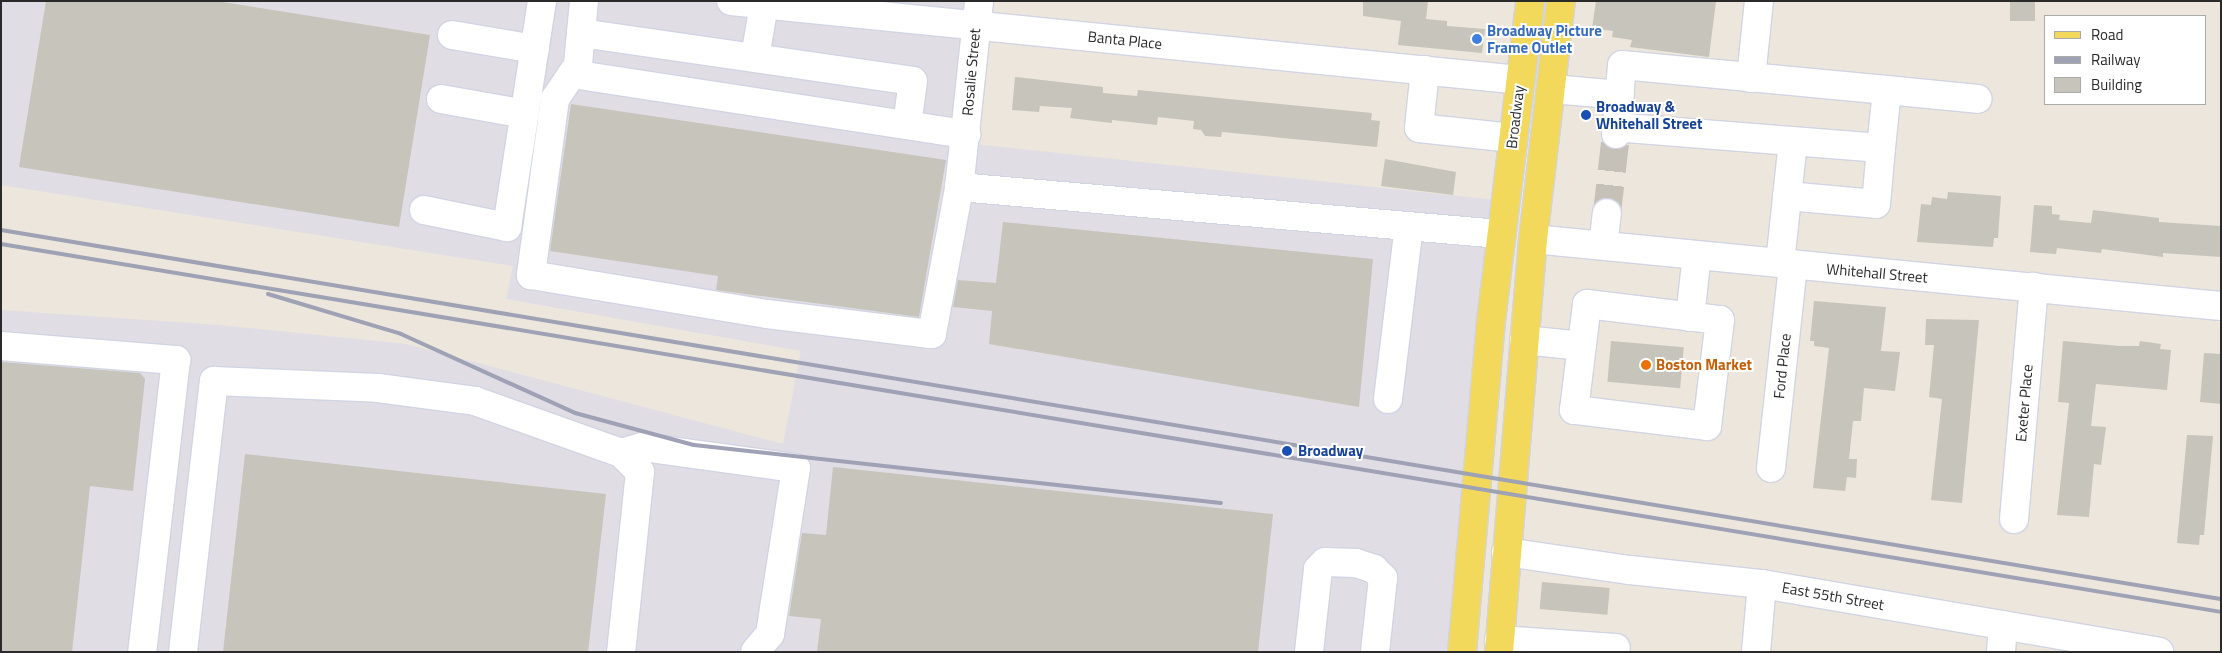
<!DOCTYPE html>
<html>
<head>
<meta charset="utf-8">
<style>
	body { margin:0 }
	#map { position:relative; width:2222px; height:653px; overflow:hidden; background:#ece6dc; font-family:"Titillium Web",sans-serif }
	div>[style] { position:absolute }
	.industrial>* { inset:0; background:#e0dde5 }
	.building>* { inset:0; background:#c7c4bb; transform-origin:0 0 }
	.minor-tunnel>* { height:28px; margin-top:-14px; transform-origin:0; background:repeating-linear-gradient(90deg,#c5c0b8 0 28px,transparent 0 42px) }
	.roads { filter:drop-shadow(1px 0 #d1d4e3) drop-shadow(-1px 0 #d1d4e3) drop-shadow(0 1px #d1d4e3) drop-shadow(0 -1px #d1d4e3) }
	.minor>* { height:28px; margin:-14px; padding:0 14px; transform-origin:14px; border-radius:14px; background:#fff }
	.major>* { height:28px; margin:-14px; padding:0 14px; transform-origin:14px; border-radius:14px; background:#f2d95c }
	.rail>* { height:4px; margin:-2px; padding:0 2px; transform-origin:2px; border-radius:2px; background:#9fa1b5 }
	.dots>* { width:14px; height:14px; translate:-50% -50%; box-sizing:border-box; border:2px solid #fff; border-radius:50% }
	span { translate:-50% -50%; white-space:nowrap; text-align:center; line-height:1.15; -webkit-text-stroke:4px #fff; paint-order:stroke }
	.shop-label { font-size:15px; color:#366cbe; font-weight:700 }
	.left { translate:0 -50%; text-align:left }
	.street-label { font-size:15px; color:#2a2a2a }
	.transit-label { font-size:15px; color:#164399; font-weight:700 }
	.food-label { font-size:15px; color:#c56008; font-weight:700 }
	.frame { position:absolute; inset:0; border:2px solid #2a2a2a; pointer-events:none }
	.legend { position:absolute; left:2044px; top:15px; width:162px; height:90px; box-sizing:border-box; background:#fff; border:1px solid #aaa; margin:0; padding:6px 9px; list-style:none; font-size:15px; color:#2a2a2a }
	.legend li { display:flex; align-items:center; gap:10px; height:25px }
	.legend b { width:25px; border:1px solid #aaa }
</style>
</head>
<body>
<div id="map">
	<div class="industrial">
		<div style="clip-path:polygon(1px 1px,979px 1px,965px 143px,1504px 201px,1462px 652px,1px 652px,1px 310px,219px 325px,406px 344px,783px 444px,801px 351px,506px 299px,513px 266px,1px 185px)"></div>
	</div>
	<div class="building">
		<div style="clip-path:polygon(46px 1px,216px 1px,430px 35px,399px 227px,19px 167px)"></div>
		<div style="clip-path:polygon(1363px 1px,1428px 1px,1426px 19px,1447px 21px,1447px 26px,1485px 29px,1482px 53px,1398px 45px,1401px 21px,1363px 16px)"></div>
		<div style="clip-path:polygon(1596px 1px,1716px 1px,1709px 57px,1630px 47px,1632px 40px,1612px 37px,1613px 31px,1592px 28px)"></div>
		<div style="left:2010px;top:1px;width:25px;height:20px"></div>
		<div style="clip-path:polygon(1015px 77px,1103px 87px,1103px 93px,1137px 96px,1138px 90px,1372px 113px,1371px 120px,1380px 121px,1377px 147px,1222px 132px,1221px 137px,1205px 136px,1201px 130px,1193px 129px,1194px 121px,1158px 117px,1157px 125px,1112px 120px,1112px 123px,1070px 118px,1072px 108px,1040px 106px,1039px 112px,1012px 110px)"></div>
		<div style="clip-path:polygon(571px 104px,946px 160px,919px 317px,716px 290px,718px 276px,550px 251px)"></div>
		<div style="clip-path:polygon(1385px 159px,1456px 172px,1453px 195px,1381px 186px)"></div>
		<div style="clip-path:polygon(1948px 192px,2001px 196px,1998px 238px,1994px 238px,1993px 247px,1917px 242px,1921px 204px,1931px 205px,1932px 197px,1947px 199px)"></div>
		<div style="clip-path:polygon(2034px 205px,2052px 206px,2052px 214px,2060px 215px,2059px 220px,2091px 223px,2093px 210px,2159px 218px,2159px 222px,2221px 226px,2221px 257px,2163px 253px,2163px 257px,2102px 249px,2101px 253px,2057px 248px,2056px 254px,2030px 252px)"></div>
		<div style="clip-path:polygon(1003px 222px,1373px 259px,1359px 407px,989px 344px,992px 311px,953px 307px,958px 280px,996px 283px)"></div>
		<div style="clip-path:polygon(1814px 301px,1886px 307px,1881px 351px,1900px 352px,1895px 391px,1864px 388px,1861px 421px,1853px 421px,1849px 459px,1857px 459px,1856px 478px,1847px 477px,1845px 491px,1813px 488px,1829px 348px,1814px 346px,1814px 341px,1810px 341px)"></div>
		<div style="clip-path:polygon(1926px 319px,1979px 320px,1962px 503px,1931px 500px,1942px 399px,1929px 397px,1934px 345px,1925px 345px)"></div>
		<div style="left:1611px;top:341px;width:73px;height:41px;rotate:5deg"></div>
		<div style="clip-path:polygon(2063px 341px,2120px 346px,2139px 346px,2140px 341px,2161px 344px,2160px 349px,2171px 350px,2167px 390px,2096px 384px,2091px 426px,2106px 427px,2101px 465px,2094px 464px,2089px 517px,2057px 515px,2069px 403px,2058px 402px)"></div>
		<div style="clip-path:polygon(2204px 353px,2221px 354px,2221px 404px,2200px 402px)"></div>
		<div style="clip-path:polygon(1px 362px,140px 373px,145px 379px,133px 491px,90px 486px,72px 652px,1px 652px)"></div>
		<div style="clip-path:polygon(2187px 435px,2213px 436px,2204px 535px,2200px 535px,2199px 545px,2177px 543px)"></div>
		<div style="clip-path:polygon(245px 454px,606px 494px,588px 652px,223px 652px)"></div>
		<div style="clip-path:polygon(833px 467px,1273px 514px,1258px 652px,817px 652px,821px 619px,789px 616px,802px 533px,826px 535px)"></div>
		<div style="left:1542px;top:582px;width:68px;height:27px;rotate:5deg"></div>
	</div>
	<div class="minor-tunnel">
		<div style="left:1607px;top:213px;width:80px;rotate:-83.5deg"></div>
	</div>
	<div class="roads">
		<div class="minor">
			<div style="left:584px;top:1px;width:64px;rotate:95.4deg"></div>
			<div style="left:578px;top:65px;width:41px;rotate:124.1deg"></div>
			<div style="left:555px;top:99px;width:178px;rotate:97.8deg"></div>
			<div style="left:531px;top:275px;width:239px;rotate:9.4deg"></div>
			<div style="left:767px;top:314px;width:163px;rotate:7deg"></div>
			<div style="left:929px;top:334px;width:3px"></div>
			<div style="left:932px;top:334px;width:147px;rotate:-79.5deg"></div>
			<div style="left:959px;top:189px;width:189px;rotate:-83.9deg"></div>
			<div style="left:731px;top:1px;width:792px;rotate:5.72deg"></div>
			<div style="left:581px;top:33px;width:335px;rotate:8.2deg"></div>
			<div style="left:913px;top:81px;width:44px;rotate:97.8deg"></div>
			<div style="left:452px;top:35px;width:84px;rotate:9.6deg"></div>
			<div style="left:755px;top:57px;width:53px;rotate:-80.2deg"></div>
			<div style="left:1425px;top:70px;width:58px;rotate:95.9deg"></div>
			<div style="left:1419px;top:128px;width:94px;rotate:6.1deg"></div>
			<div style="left:572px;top:74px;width:399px;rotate:8.7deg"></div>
			<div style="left:1751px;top:78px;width:77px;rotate:-84.1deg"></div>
			<div style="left:1552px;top:89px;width:68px;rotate:5deg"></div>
			<div style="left:1887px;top:90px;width:91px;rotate:5.6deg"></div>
			<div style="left:441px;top:99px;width:85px;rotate:10.1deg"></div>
			<div style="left:1616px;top:134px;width:69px;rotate:-85deg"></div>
			<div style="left:1622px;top:65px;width:266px;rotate:5.4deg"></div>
			<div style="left:1887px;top:90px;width:58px;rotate:95.9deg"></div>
			<div style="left:1881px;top:148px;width:265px;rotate:-175.5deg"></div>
			<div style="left:959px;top:187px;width:543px;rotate:4.97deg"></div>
			<div style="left:1787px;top:196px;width:89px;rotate:5.1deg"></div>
			<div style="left:1876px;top:204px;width:56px;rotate:-84.9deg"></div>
			<div style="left:424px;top:210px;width:85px;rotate:11.6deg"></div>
			<div style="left:507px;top:227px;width:229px;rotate:-81.2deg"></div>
			<div style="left:1533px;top:239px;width:691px;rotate:5.56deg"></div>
			<div style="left:1603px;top:245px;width:32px;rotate:-83deg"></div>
			<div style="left:1780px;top:263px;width:122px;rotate:-83.9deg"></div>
			<div style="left:1587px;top:304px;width:134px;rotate:6.9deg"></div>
			<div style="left:1720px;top:320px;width:107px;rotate:97deg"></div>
			<div style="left:1707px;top:426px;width:134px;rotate:-173.1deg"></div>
			<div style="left:1574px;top:410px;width:107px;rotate:-83deg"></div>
			<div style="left:1690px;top:317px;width:62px;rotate:-83.6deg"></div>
			<div style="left:1524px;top:340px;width:58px;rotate:5.9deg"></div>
			<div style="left:1px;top:346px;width:176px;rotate:4.6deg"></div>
			<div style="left:176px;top:360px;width:294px;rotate:96.6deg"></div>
			<div style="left:1388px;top:399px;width:174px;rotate:-83.1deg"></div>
			<div style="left:621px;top:453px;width:22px;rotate:-16deg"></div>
			<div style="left:642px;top:447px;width:155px;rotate:7.8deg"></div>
			<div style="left:796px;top:468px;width:168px;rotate:98.9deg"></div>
			<div style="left:770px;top:634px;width:23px;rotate:130deg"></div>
			<div style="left:1771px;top:468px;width:205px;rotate:-83.8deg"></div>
			<div style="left:2014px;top:519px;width:233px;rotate:-85.1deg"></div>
			<div style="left:1506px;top:552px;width:125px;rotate:8.3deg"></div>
			<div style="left:1630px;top:570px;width:133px;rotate:6.1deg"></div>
			<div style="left:1762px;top:584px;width:403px;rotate:9.7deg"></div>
			<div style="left:1499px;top:640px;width:117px;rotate:3.9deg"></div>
			<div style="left:183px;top:652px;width:273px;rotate:-83.5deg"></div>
			<div style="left:214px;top:381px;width:164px;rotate:2.4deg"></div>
			<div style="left:378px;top:388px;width:98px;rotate:7.6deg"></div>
			<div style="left:475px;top:401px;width:155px;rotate:19.6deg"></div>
			<div style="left:621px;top:453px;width:27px;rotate:45deg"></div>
			<div style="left:640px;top:472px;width:181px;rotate:96deg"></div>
			<div style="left:1309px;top:652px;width:83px;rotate:-83.8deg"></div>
			<div style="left:1318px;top:569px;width:10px;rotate:-45deg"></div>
			<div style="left:1325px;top:562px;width:31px;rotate:2deg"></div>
			<div style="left:1356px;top:563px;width:19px;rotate:18deg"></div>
			<div style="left:1374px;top:569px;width:13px;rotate:45deg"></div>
			<div style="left:1383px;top:578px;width:74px;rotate:96.2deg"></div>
			<div style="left:1756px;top:652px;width:68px;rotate:-85deg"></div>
			<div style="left:2001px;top:652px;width:27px;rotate:-86deg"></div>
		</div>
		<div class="major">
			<div style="left:1462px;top:652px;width:324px;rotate:-85deg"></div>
			<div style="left:1490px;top:329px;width:330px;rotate:-83deg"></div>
			<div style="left:1499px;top:652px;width:414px;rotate:-85.3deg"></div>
			<div style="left:1533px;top:239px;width:240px;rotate:-83.3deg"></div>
		</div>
	</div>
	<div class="rail">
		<div style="left:1px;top:230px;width:2250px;rotate:9.44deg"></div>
		<div style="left:1px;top:244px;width:2250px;rotate:9.41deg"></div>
		<div style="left:268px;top:294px;width:139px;rotate:16.7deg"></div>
		<div style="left:401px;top:334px;width:191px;rotate:24.4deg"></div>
		<div style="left:575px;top:413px;width:123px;rotate:15.1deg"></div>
		<div style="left:694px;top:445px;width:530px;rotate:6.28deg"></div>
	</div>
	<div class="dots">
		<div style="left:1477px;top:39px;background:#3f7fe0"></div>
		<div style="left:1586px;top:115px;background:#1a4fb4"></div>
		<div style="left:1646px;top:365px;background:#e8710a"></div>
		<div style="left:1287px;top:451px;background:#1a4fb4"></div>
	</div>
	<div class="shop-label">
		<span class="left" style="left:1487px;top:39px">Broadway Picture<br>Frame Outlet</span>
	</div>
	<div class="street-label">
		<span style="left:1125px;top:40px;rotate:6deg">Banta Place</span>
		<span style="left:971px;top:72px;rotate:-85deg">Rosalie Street</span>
		<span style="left:1515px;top:117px;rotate:-83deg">Broadway</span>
		<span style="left:1877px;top:273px;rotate:5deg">Whitehall Street</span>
		<span style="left:1782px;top:366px;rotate:-84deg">Ford Place</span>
		<span style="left:2024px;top:403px;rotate:-85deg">Exeter Place</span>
		<span style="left:1833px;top:596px;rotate:10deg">East 55th Street</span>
	</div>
	<div class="transit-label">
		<span class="left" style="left:1596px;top:115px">Broadway &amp;<br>Whitehall Street</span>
		<span class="left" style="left:1298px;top:451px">Broadway</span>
	</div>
	<div class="food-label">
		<span class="left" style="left:1656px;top:365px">Boston Market</span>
	</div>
	<div class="frame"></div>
	<ul class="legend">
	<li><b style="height:6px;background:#f2d95c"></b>Road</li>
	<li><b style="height:6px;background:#9fa1b5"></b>Railway</li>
	<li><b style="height:14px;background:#c7c4bb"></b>Building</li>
	</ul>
</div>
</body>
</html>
